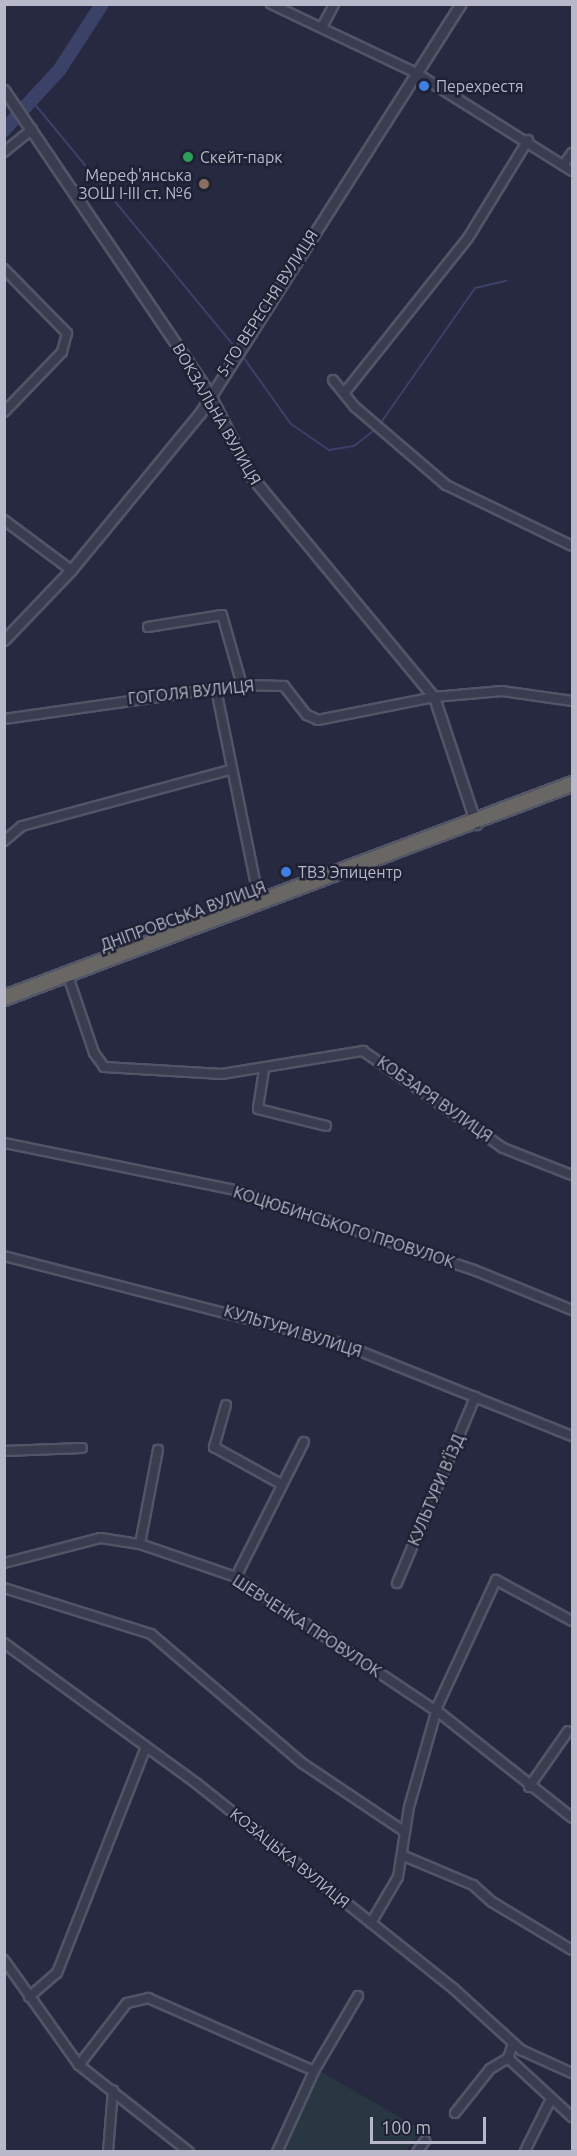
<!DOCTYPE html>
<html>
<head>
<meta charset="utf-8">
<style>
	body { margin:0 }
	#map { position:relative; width:577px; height:2156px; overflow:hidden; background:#262940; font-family:Ubuntu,sans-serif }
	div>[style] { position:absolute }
	.green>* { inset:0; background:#283741 }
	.stream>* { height:2px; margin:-1px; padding:0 1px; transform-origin:1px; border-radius:1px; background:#3c4168 }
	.river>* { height:14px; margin:-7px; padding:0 7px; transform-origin:7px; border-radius:7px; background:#3c4168 }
	.roads { filter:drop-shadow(2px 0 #525567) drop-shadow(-2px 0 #525567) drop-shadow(0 2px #525567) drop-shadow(0 -2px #525567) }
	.minor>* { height:8px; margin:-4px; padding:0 4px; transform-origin:4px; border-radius:4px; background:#3a3d50 }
	.tertiary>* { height:9px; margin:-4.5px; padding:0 4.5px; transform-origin:4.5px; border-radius:4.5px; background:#3a3d50 }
	.trunk>* { height:14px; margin:-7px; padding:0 7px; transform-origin:7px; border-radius:7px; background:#686764 }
	.dots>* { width:16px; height:16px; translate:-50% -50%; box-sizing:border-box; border:3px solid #1f2135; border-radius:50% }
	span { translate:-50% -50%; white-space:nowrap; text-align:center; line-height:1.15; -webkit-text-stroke:5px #1f2135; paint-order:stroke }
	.poi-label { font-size:16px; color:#b7b9ca }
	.left { translate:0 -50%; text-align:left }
	.right { translate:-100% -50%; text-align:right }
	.street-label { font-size:16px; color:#b7b9ca }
	.frame { position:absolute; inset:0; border:6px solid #b7b9ca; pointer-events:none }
	.scale { position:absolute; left:370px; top:2117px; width:116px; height:27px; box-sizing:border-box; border:3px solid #b7b9ca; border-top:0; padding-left:8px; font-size:18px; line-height:21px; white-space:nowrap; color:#b7b9ca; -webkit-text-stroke:4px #1f2135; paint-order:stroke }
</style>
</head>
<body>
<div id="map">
	<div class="green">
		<div style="clip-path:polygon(318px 2070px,422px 2130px,406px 2151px,280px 2152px)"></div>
	</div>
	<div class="stream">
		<div style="left:33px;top:102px;width:313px;rotate:50.5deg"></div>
		<div style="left:241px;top:354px;width:86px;rotate:54.5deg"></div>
		<div style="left:291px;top:424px;width:46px;rotate:34.4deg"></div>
		<div style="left:329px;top:450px;width:25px;rotate:-9deg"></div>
		<div style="left:354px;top:446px;width:24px;rotate:-38deg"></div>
		<div style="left:382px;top:421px;width:162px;rotate:-55deg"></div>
		<div style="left:475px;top:288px;width:32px;rotate:-13deg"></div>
	</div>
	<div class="river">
		<div style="left:4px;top:130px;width:83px;rotate:-47.4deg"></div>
		<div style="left:60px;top:69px;width:77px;rotate:-57.1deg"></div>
	</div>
	<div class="roads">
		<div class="minor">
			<div style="left:271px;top:4px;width:161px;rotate:25.4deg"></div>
			<div style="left:416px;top:73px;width:184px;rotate:32.1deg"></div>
			<div style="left:322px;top:27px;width:26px;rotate:-62deg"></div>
			<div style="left:4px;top:152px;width:36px;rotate:-39deg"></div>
			<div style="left:564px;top:164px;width:14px;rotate:-54deg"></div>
			<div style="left:4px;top:269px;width:90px;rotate:45.5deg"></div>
			<div style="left:67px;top:333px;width:20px;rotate:105deg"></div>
			<div style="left:62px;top:352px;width:83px;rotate:134deg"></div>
			<div style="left:333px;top:380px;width:35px;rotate:51deg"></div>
			<div style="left:355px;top:407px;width:120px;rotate:40.6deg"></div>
			<div style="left:446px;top:485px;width:140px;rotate:25.8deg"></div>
			<div style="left:345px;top:392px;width:197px;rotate:-51.4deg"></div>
			<div style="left:468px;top:238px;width:115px;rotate:-58.5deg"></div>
			<div style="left:4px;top:520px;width:84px;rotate:36.7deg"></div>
			<div style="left:148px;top:627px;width:75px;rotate:-9.2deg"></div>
			<div style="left:222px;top:615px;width:73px;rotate:74.1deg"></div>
			<div style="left:216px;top:689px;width:220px;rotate:78.5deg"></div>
			<div style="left:4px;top:719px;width:240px;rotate:-8.1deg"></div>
			<div style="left:242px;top:685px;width:42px;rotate:1.4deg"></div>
			<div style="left:284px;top:686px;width:37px;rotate:52deg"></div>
			<div style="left:307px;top:715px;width:12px;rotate:24deg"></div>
			<div style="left:318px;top:720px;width:118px;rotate:-11.2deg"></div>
			<div style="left:434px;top:697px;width:68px;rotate:-5deg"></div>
			<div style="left:502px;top:691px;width:71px;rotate:8.1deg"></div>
			<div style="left:4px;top:841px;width:23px;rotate:-40deg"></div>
			<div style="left:22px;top:826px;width:214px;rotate:-15.1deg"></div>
			<div style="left:68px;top:976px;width:81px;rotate:71.3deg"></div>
			<div style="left:94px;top:1053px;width:17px;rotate:54deg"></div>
			<div style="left:104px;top:1067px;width:118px;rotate:3.4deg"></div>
			<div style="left:222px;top:1074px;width:143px;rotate:-9.3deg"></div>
			<div style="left:363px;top:1051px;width:170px;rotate:34.7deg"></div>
			<div style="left:503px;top:1148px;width:74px;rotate:21.4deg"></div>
			<div style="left:264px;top:1070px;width:39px;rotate:99deg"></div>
			<div style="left:258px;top:1109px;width:70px;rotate:14deg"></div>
			<div style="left:4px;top:1143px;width:240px;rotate:11.5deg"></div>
			<div style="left:239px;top:1191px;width:248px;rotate:18.6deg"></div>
			<div style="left:474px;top:1270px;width:106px;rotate:22.2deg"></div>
			<div style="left:4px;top:1256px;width:344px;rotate:14.5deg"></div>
			<div style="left:337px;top:1342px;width:253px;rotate:21.8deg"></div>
			<div style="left:226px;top:1405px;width:44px;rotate:105.9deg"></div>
			<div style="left:214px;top:1447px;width:77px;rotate:28.9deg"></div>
			<div style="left:4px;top:1451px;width:78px;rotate:-2.2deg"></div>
			<div style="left:140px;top:1544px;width:96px;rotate:-79.2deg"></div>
			<div style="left:4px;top:1563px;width:100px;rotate:-14.5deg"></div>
			<div style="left:101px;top:1538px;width:39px;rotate:9deg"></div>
			<div style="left:140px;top:1544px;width:102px;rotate:19deg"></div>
			<div style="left:236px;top:1577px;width:247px;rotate:33.8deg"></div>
			<div style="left:441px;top:1714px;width:167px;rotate:38.4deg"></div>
			<div style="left:236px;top:1577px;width:151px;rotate:-63.3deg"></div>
			<div style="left:397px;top:1583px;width:202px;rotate:-67.2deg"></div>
			<div style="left:4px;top:1588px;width:154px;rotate:17.4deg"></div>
			<div style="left:151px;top:1634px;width:199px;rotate:40.5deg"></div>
			<div style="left:302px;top:1763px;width:124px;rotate:33.8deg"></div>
			<div style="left:4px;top:1643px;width:238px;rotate:36.1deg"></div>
			<div style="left:196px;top:1783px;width:330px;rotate:38.6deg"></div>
			<div style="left:454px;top:1989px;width:91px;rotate:42.3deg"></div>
			<div style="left:521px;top:2050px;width:56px;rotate:24.3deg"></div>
			<div style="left:529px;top:1787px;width:68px;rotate:-55.1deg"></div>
			<div style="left:404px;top:1856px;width:75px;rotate:22.8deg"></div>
			<div style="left:473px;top:1885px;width:25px;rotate:42deg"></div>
			<div style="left:492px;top:1902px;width:93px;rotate:31deg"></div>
			<div style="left:371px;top:1923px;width:53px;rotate:-59.6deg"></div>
			<div style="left:398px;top:1877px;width:71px;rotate:-81.1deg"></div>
			<div style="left:409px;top:1807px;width:106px;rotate:-74.1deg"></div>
			<div style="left:438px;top:1705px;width:138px;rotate:-65.1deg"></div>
			<div style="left:496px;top:1580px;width:86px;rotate:28.3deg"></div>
			<div style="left:4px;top:1960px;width:129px;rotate:54.5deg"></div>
			<div style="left:79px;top:2065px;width:140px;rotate:38.3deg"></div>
			<div style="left:29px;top:1997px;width:37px;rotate:-41deg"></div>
			<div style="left:57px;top:1973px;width:243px;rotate:-68.5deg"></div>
			<div style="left:513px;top:2043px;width:16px;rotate:108deg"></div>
			<div style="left:508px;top:2058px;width:87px;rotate:42.7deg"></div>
			<div style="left:79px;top:2065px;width:78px;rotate:-52.3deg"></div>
			<div style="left:127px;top:2003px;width:22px;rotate:-13deg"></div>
			<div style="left:148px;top:1998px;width:181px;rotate:23.7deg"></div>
			<div style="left:455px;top:2113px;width:56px;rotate:-51.5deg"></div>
			<div style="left:490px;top:2069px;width:21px;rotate:-31deg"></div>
			<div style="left:525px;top:2151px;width:58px;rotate:-63.4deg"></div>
			<div style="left:108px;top:2152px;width:62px;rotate:-85.4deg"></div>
			<div style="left:277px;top:2152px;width:89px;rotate:-65.4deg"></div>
			<div style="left:314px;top:2071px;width:87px;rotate:-59.6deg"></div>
			<div style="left:417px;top:2152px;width:14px;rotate:-54deg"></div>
		</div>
		<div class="tertiary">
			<div style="left:4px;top:90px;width:366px;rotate:55.9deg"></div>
			<div style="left:209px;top:393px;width:93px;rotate:63.2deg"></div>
			<div style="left:251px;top:476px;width:287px;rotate:50.4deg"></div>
			<div style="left:434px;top:697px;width:134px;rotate:71.7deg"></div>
			<div style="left:4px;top:640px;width:97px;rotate:-46.3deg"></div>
			<div style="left:71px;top:570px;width:203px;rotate:-50.6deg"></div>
			<div style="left:200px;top:413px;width:485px;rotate:-57.5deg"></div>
		</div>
		<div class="trunk">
			<div style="left:4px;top:998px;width:607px;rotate:-20.64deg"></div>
		</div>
	</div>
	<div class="dots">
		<div style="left:424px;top:86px;background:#3f7fe0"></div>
		<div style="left:188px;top:157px;background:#2e9e5b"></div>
		<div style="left:204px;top:184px;background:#8d6e63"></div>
		<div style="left:286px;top:872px;background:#3f7fe0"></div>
	</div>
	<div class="poi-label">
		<span class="left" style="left:436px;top:86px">Перехрестя</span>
		<span class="left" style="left:200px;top:157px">Скейт-парк</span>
		<span class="right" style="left:192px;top:184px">Мереф'янська<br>ЗОШ І-ІІІ ст. №6</span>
		<span class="left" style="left:298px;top:872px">ТВЗ Эпицентр</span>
	</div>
	<div class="street-label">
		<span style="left:267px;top:303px;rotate:-57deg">5-ГО ВЕРЕСНЯ ВУЛИЦЯ</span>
		<span style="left:217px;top:414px;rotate:60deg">ВОКЗАЛЬНА ВУЛИЦЯ</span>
		<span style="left:191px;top:692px;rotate:-6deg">ГОГОЛЯ ВУЛИЦЯ</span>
		<span style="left:183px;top:916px;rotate:-20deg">ДНІПРОВСЬКА ВУЛИЦЯ</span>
		<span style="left:435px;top:1099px;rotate:35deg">КОБЗАРЯ ВУЛИЦЯ</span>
		<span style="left:344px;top:1227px;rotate:18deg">КОЦЮБИНСЬКОГО ПРОВУЛОК</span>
		<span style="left:293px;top:1331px;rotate:17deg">КУЛЬТУРИ ВУЛИЦЯ</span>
		<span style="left:436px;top:1490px;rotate:-67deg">КУЛЬТУРИ В’ЇЗД</span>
		<span style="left:307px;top:1626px;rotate:33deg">ШЕВЧЕНКА ПРОВУЛОК</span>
		<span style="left:290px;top:1858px;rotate:39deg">КОЗАЦЬКА ВУЛИЦЯ</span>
	</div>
	<div class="frame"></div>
	<div class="scale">100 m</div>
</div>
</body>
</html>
